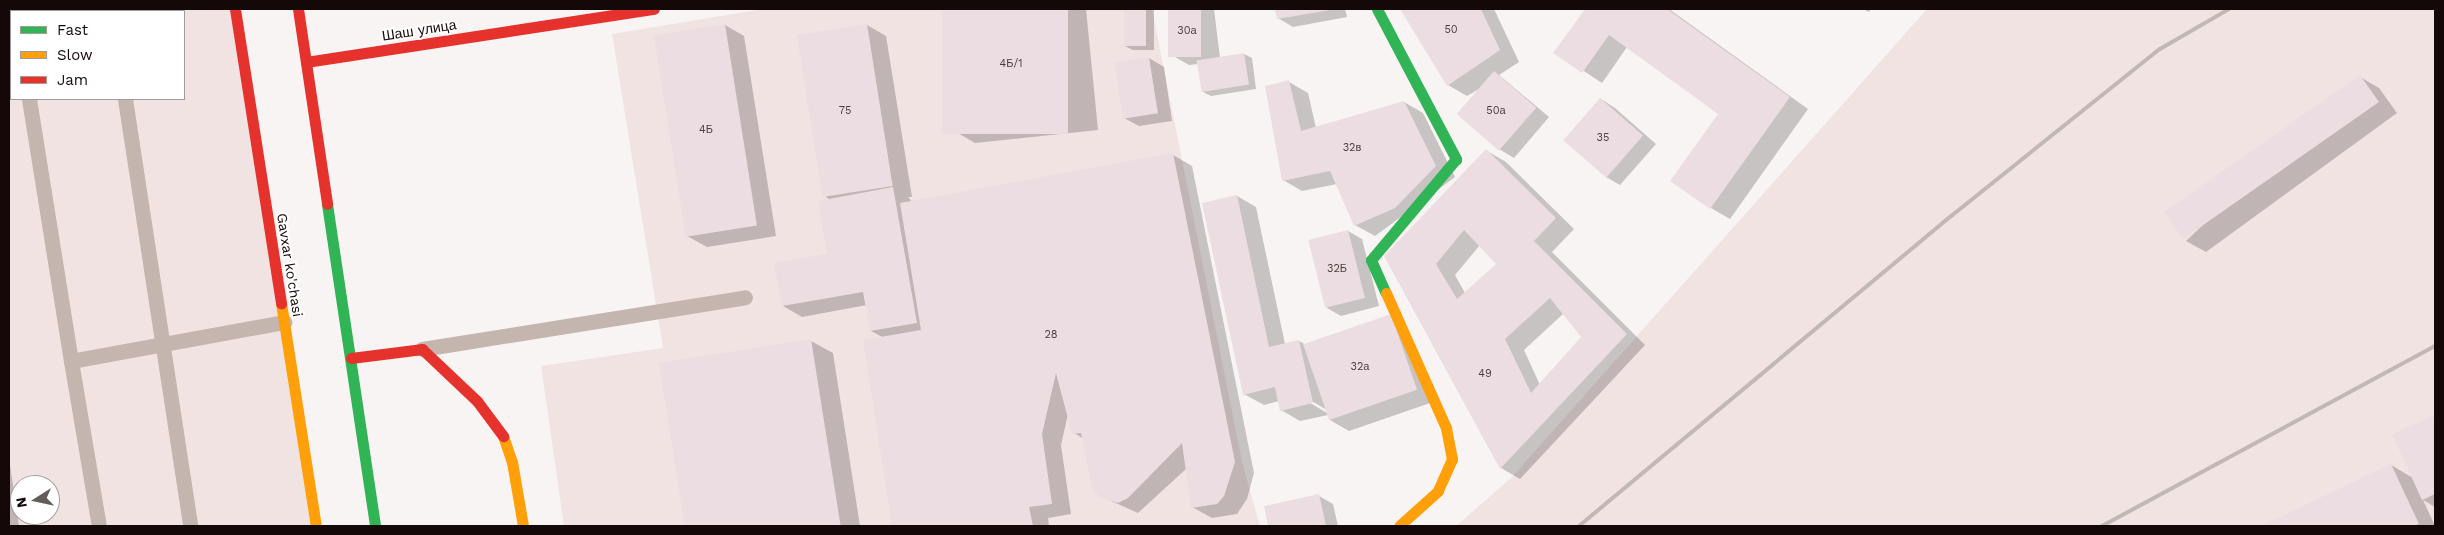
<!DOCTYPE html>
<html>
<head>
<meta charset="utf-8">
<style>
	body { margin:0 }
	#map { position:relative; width:2444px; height:535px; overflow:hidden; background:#f9f4f4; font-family:"Work Sans",sans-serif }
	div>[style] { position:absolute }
	.built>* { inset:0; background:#f0e3e2 }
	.shadow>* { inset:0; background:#0003 }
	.building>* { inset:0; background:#ecdde2; transform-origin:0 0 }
	.lane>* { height:15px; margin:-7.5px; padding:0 7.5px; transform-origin:7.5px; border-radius:7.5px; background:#c4b5af }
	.fast>* { height:11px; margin:-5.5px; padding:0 5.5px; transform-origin:5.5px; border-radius:5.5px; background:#30b455 }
	.slow>* { height:11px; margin:-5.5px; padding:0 5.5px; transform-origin:5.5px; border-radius:5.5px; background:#ff9f0a }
	.jam>* { height:11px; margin:-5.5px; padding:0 5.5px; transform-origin:5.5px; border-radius:5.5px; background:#e5322d }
	.rail>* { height:4px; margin:-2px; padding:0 2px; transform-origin:2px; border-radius:2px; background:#c1b8b4 }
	span { translate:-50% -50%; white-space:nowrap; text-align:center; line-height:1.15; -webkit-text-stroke:4px #fff; paint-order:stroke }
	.number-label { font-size:11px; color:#4a3d3e }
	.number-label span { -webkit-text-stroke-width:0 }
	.street-label { font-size:14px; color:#140808 }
	.frame { position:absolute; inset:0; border:10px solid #140808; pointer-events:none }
	.legend { position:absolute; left:10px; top:10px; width:175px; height:90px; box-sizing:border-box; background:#fff; border:1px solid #a19c9c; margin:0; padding:6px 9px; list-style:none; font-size:15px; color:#140808 }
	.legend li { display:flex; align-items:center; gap:10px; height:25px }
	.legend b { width:25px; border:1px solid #a19c9c }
	.north { position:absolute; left:10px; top:475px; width:50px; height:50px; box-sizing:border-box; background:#fff; border:1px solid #a19c9c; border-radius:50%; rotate:260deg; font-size:14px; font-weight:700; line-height:20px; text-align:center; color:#140808 }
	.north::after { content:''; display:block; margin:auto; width:18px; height:22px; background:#645b5b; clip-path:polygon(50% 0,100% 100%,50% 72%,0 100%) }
</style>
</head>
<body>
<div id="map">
	<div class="built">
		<div style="clip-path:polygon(evenodd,9px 9px,235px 9px,316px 526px,9px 526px,9px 9px,11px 11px,184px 11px,184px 99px,11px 99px,11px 11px,9px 9px,20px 485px,50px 485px,50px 515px,20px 515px,20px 485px)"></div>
		<div style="clip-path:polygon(763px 9px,1152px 9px,1242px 462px,1260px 526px,564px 526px,541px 366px,663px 348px,612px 34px)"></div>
		<div style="clip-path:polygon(1927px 9px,2435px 9px,2435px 526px,1456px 526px,1512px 477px)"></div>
	</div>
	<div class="shadow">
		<div style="clip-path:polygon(943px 9px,1086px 9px,1098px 130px,975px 143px,956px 132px)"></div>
		<div style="clip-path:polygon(1125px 9px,1154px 9px,1154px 50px,1133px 50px,1125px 46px)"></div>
		<div style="clip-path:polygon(1170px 9px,1214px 9px,1220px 58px,1244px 54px,1252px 58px,1256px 89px,1211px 96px,1203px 92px,1198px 64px,1189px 65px,1175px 57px)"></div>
		<div style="clip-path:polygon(1277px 9px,1345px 9px,1347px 17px,1293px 27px,1278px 18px)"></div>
		<div style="clip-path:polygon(1401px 9px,1494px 9px,1519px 62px,1499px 75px,1549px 117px,1514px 158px,1499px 149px,1479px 89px,1467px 96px,1448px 85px)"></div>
		<div style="clip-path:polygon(1586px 9px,1669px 9px,1808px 109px,1730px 219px,1711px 208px,1720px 113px,1627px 47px,1602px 83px,1555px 52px)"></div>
		<div style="clip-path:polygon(1863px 9px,1871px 9px,1869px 12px)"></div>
		<div style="clip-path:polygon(725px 25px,744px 36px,776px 236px,707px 247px,687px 236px)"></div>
		<div style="clip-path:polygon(867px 25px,886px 36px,912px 197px,908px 197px,912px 202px,1173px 155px,1192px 166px,1254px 473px,1247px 499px,1237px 514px,1212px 518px,1192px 507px,1187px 468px,1138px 513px,1100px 496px,1084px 439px,1074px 433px,1068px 414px,1061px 445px,1071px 514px,1048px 518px,1049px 526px,893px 526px,864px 341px,884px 338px,871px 331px,867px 305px,802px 317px,783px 306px,828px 255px,830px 200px,825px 196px)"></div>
		<div style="clip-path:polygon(1149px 58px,1164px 67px,1172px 121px,1139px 126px,1124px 118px)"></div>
		<div style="clip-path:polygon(2360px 77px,2379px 88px,2397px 113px,2206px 252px,2186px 241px)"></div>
		<div style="clip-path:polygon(1289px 82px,1308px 93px,1316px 128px,1404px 102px,1423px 113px,1455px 177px,1375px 236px,1355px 225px,1337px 184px,1302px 191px,1283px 180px)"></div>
		<div style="clip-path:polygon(1601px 99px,1615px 108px,1656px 144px,1620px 185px,1606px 177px)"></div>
		<div style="clip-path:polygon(evenodd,1487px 151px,1506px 162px,1574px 229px,1552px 252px,1645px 345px,1520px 479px,1501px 468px,1386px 256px,1487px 151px,1480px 245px,1498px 264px,1465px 293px,1455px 275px,1480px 245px,1487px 151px,1564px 313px,1583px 337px,1540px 385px,1524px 350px,1564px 313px)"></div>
		<div style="clip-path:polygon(evenodd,1237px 196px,1256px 207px,1285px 344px,1299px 341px,1306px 345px,1391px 315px,1436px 401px,1349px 431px,1330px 420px,1328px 415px,1300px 421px,1281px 410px,1279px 401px,1264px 405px,1244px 394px,1237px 196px,1308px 399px,1327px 410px,1327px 413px,1307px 401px,1308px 399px)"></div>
		<div style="clip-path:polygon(1348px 231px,1362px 239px,1379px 306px,1341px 316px,1327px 308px)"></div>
		<div style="clip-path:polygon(811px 341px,833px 353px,860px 526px,686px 526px,661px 364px)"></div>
		<div style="clip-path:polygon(2435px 416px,2435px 507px,2423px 500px,2435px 526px,2264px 526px,2391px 465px,2413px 478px,2394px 435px)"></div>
		<div style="clip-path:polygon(9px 458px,19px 526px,9px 526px)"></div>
		<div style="clip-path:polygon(1319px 496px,1333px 504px,1338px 526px,1270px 526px,1266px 507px)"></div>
	</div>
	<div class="building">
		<div style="left:942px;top:9px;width:126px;height:125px"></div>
		<div style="left:1124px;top:9px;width:22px;height:37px"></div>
		<div style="left:1168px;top:9px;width:33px;height:48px"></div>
		<div style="clip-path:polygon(1275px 9px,1330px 9px,1330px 10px,1277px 19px)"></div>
		<div style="clip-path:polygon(1400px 9px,1481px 9px,1500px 50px,1447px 86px)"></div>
		<div style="clip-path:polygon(1585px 9px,1667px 9px,1790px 97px,1710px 209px,1670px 181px,1718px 114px,1609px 35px,1582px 73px,1553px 53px)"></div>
		<div style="left:725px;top:24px;width:204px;height:72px;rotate:81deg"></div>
		<div style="left:867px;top:24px;width:164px;height:71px;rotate:81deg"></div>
		<div style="left:1244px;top:53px;width:32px;height:48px;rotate:81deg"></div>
		<div style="left:1149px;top:57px;width:57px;height:35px;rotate:81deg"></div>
		<div style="left:1494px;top:71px;width:56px;height:57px;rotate:41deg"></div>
		<div style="left:2360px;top:75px;width:33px;height:239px;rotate:55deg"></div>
		<div style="clip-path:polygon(1289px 80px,1301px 131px,1404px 101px,1436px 166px,1395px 208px,1354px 226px,1330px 171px,1282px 181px,1265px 86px)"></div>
		<div style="left:1600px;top:98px;width:57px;height:56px;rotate:41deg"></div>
		<div style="clip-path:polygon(evenodd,1486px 149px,1556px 218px,1534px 241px,1627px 334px,1500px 469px,1384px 256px,1486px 149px,1464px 230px,1496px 264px,1457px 299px,1436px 264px,1464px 230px,1486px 149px,1550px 298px,1581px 337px,1531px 393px,1505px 339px,1550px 298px)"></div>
		<div style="clip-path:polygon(1173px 153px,1235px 462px,1224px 496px,1217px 504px,1191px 508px,1182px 443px,1128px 498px,1118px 503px,1099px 497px,1092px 487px,1081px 433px,1072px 434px,1056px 373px,1042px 434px,1052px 504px,1029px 507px,1033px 526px,892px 526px,863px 340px,921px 330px,900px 203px)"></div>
		<div style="clip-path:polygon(893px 187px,917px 323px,870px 331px,863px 292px,782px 306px,774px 263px,827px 254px,818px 201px)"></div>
		<div style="clip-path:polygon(1237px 195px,1269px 347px,1299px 340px,1313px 403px,1280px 411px,1275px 387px,1243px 395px,1202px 203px)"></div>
		<div style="left:1348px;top:230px;width:70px;height:41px;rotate:76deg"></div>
		<div style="left:1391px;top:314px;width:80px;height:93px;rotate:71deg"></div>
		<div style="left:811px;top:339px;width:189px;height:154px;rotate:81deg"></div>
		<div style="clip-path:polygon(2435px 415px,2435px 494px,2422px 500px,2392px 434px)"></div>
		<div style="clip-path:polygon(2391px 464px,2419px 524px,2413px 526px,2261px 526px)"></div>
		<div style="clip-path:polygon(1319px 494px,1326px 526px,1268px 526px,1264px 506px)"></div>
	</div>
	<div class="lane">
		<div style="left:15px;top:9px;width:2px;rotate:90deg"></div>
		<div style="left:111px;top:9px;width:2px;rotate:90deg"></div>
		<div style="left:29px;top:99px;width:265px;rotate:80.9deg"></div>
		<div style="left:71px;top:361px;width:217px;rotate:-10.4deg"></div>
		<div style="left:125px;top:99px;width:432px;rotate:81.3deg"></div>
		<div style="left:422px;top:349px;width:327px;rotate:-9.1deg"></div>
		<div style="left:71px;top:361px;width:167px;rotate:80.4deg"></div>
	</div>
	<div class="fast">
		<div style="left:1377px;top:9px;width:170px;rotate:62.2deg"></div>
		<div style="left:1456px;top:159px;width:132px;rotate:130.1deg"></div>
		<div style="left:1371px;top:260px;width:36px;rotate:66deg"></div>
		<div style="left:327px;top:204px;width:326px;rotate:81.5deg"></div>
	</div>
	<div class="slow">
		<div style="left:1386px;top:293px;width:148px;rotate:66deg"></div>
		<div style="left:1446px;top:428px;width:32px;rotate:79deg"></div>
		<div style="left:1452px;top:459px;width:35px;rotate:114deg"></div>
		<div style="left:1438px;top:491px;width:52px;rotate:138.1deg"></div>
		<div style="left:281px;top:303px;width:226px;rotate:81.1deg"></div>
		<div style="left:503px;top:436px;width:28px;rotate:71deg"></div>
		<div style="left:512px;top:462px;width:65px;rotate:80.2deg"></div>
	</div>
	<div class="jam">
		<div style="left:235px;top:9px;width:298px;rotate:81.1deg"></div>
		<div style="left:298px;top:9px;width:197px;rotate:81.5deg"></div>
		<div style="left:306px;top:62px;width:352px;rotate:-8.7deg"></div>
		<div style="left:351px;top:358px;width:72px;rotate:-7.2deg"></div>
		<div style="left:422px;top:349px;width:76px;rotate:43.4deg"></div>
		<div style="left:477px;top:401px;width:44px;rotate:53.4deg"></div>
	</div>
	<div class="rail">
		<div style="left:1579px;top:526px;width:483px;rotate:-39.8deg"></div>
		<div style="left:1950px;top:217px;width:269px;rotate:-38.7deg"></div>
		<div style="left:2160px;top:49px;width:80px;rotate:-30.1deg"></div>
		<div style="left:2102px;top:526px;width:379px;rotate:-28.4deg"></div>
	</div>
	<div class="number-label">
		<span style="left:1451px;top:30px">50</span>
		<span style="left:1187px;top:31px">30а</span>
		<span style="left:1011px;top:64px">4Б/1</span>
		<span style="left:845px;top:111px">75</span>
		<span style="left:1496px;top:111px">50а</span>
		<span style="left:706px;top:130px">4Б</span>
		<span style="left:1603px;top:138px">35</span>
		<span style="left:1352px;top:148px">32в</span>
		<span style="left:1337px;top:269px">32Б</span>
		<span style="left:1051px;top:335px">28</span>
		<span style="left:1360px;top:367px">32а</span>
		<span style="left:1485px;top:374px">49</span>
	</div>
	<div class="street-label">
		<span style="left:419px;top:30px;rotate:-9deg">Шаш улица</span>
		<span style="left:290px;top:265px;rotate:81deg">Gavxar ko'chasi</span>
	</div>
	<div class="frame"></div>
	<ul class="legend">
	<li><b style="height:6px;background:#30b455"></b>Fast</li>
	<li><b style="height:6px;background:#ff9f0a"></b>Slow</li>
	<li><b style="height:6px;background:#e5322d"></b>Jam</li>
	</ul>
	<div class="north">N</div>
</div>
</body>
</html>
